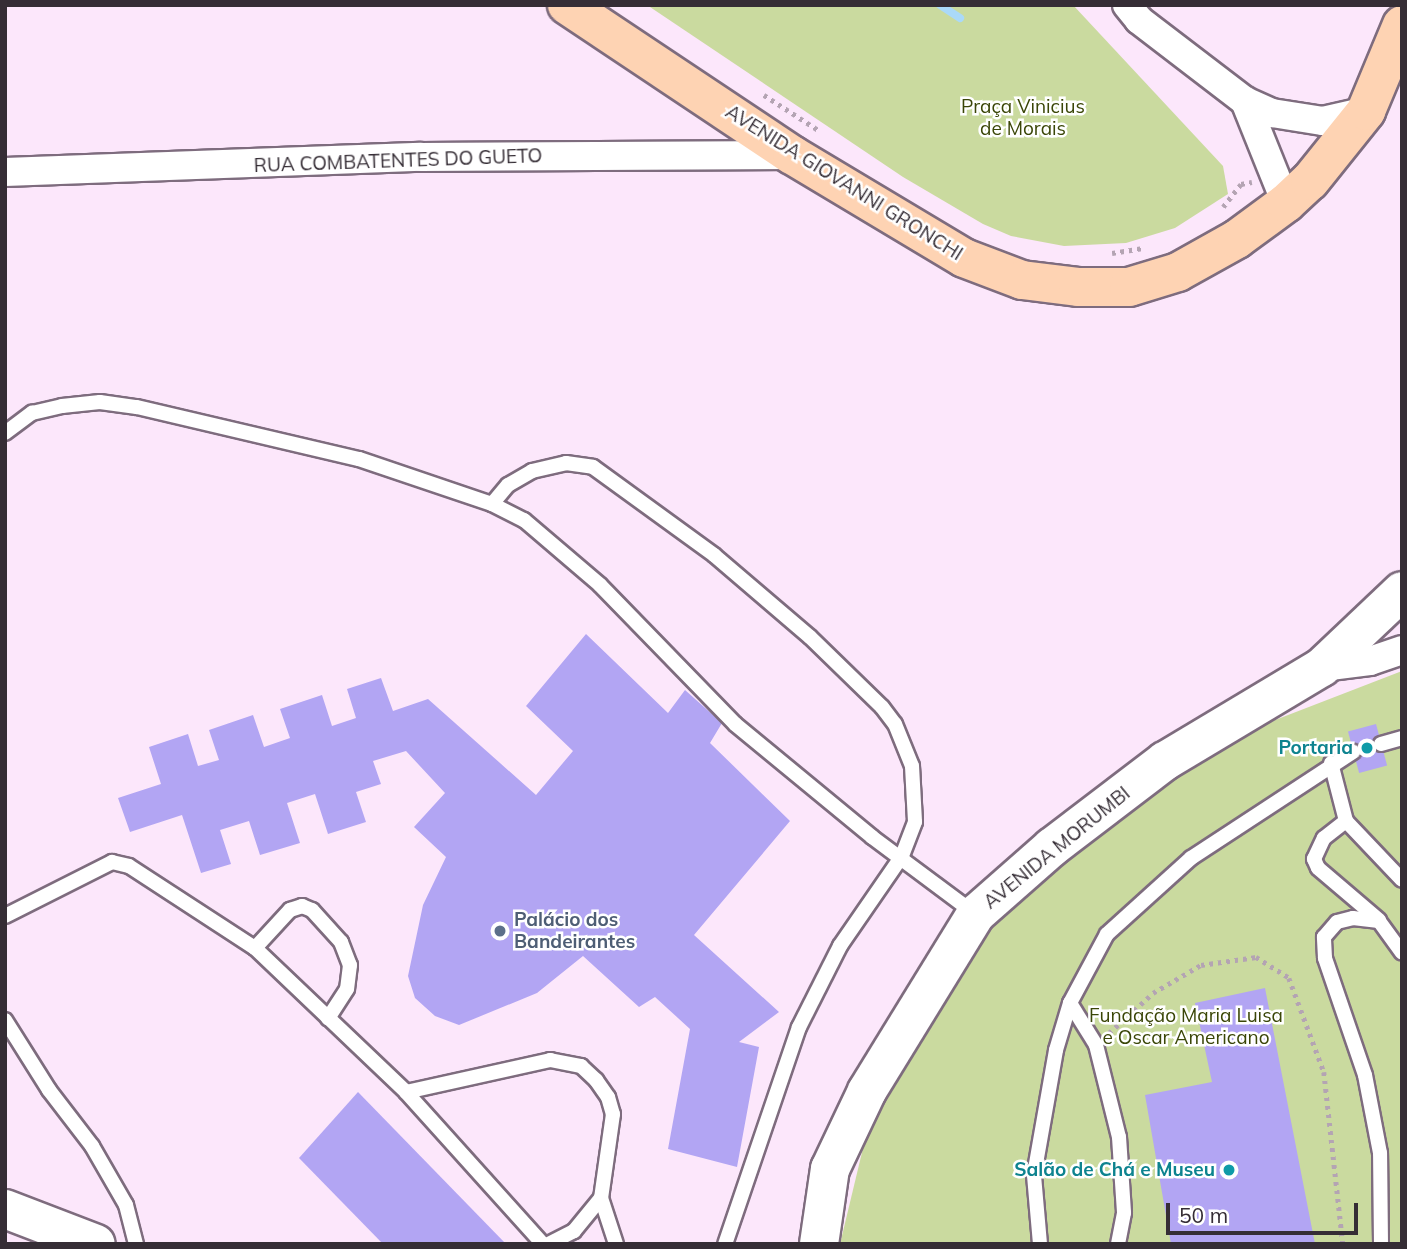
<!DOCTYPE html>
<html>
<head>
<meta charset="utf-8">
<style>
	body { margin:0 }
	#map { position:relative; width:1407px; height:1249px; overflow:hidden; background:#fce7fb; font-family:Mulish,sans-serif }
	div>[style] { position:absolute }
	.green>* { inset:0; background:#cada9f }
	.stream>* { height:8px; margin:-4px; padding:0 4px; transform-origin:4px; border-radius:4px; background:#aad9f9 }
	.building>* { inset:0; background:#b2a5f3; transform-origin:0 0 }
	.path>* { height:4.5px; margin-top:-2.25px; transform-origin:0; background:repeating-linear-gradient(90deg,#b4a4b3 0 3.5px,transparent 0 8.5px) }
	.roads { filter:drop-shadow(2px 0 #7e6c7e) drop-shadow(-2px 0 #7e6c7e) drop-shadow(0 2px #7e6c7e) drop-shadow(0 -2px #7e6c7e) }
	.lane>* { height:14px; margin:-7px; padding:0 7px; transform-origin:7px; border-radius:7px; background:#fff }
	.street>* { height:28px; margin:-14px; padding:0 14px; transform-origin:14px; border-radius:14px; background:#fff }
	.secondary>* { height:38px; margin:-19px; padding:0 19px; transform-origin:19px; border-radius:19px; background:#fff }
	.primary>* { height:38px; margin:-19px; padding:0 19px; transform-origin:19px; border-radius:19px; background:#fed3b3 }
	.dots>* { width:19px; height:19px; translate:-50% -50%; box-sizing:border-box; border:4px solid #fff; border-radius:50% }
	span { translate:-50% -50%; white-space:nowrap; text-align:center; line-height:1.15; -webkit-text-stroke:5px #fff; paint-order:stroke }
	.park-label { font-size:19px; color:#3a4607 }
	.street-label { font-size:19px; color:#352d35 }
	.culture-label { font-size:19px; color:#0d838f; font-weight:700 }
	.right { translate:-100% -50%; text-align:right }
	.service-label { font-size:19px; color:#4e5e75; font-weight:700 }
	.left { translate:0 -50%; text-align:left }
	.frame { position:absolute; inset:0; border:7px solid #352d35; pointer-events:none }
	.scale { position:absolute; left:1166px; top:1203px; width:192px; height:32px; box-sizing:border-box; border:4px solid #352d35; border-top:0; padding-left:9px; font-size:21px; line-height:24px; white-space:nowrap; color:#352d35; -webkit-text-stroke:5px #fff; paint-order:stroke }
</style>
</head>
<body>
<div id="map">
	<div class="green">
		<div style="clip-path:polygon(647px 5px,1073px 5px,1223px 166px,1228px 194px,1175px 228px,1126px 243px,1064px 246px,1011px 236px,983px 224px,903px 177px)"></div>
		<div style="clip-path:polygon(1402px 671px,1402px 1244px,840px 1244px,864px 1144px,934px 992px,1021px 879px,1139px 793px,1247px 731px)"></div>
	</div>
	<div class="stream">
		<div style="left:940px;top:5px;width:24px;rotate:33deg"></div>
	</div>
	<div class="building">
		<div style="clip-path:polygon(586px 634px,668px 713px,685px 690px,722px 723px,710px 743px,790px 821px,694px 935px,779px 1012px,739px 1042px,759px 1047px,737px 1167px,668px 1149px,690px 1029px,655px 997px,639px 1007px,583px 956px,537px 993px,459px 1025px,435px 1016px,415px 998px,408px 976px,423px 905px,446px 857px,414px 827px,445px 793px,406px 751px,373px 761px,381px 784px,356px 792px,366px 822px,328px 834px,315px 794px,287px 803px,300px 843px,260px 855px,249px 821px,220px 830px,231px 864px,201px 873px,182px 815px,130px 832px,118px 798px,161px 784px,149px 747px,188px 734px,198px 766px,219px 760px,209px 730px,253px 715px,264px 747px,290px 738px,280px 709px,322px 695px,332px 726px,356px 718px,347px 689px,381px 678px,393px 711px,428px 699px,536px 795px,573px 751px,526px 706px)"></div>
		<div style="left:1376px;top:724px;width:43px;height:29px;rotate:75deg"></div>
		<div style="clip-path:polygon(1265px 988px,1315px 1244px,1171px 1244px,1145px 1095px,1212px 1082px,1195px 1003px)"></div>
		<div style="clip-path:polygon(358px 1092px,506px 1244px,383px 1244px,299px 1158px)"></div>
	</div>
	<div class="path">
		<div style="left:764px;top:95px;width:64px;rotate:32.9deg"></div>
		<div style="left:1223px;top:207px;width:29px;rotate:-52deg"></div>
		<div style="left:1241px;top:184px;width:11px;rotate:-10deg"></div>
		<div style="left:1112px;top:253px;width:30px;rotate:-9deg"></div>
		<div style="left:1109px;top:1033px;width:59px;rotate:-42.3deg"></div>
		<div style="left:1153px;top:993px;width:56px;rotate:-30.3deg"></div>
		<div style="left:1201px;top:965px;width:56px;rotate:-8.3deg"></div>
		<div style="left:1256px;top:957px;width:39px;rotate:32deg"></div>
		<div style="left:1289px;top:978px;width:100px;rotate:69.6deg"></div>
		<div style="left:1324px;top:1072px;width:173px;rotate:83.7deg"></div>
	</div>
	<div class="roads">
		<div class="lane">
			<div style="left:5px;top:433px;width:34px;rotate:-37deg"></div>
			<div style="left:32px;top:413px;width:31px;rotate:-13deg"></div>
			<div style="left:62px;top:406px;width:38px;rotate:-6deg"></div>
			<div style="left:100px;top:402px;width:37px;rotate:8deg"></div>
			<div style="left:137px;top:407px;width:228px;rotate:13.2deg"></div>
			<div style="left:359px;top:459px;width:140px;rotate:18.7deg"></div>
			<div style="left:492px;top:504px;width:36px;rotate:27deg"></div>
			<div style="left:524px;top:520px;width:100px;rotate:40.5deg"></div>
			<div style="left:600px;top:585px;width:194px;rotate:45.8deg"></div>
			<div style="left:735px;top:724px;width:178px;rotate:39.5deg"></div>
			<div style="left:872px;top:837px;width:127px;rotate:36.7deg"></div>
			<div style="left:492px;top:504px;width:25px;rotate:-50deg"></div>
			<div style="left:508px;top:485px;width:28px;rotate:-30deg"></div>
			<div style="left:532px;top:471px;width:35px;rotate:-13deg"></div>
			<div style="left:566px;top:463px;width:27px;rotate:8deg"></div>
			<div style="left:593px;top:467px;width:150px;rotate:36deg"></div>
			<div style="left:714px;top:555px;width:126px;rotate:40.5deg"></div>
			<div style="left:810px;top:637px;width:100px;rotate:44.2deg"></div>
			<div style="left:882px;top:707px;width:21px;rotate:53deg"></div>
			<div style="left:895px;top:724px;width:45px;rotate:68deg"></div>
			<div style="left:912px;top:766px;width:56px;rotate:86.9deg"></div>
			<div style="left:915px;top:822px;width:36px;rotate:111deg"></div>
			<div style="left:902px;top:856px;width:109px;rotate:124.6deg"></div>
			<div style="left:840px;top:946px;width:91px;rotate:116.8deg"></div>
			<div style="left:799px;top:1027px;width:229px;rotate:108.8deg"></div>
			<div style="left:1381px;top:744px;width:22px;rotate:-16deg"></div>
			<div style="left:1331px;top:763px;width:60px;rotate:75.5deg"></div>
			<div style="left:5px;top:916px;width:120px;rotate:-26.8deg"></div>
			<div style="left:112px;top:862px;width:17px;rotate:13deg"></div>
			<div style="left:129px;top:866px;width:150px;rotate:33.1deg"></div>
			<div style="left:255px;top:948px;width:209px;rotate:43.6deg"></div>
			<div style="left:406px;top:1092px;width:205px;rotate:48deg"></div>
			<div style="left:1379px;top:920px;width:80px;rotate:-139.6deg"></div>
			<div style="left:1318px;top:868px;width:10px;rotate:-114deg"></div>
			<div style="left:1314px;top:859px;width:23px;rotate:-65deg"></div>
			<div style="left:1324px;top:838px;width:28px;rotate:-38deg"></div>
			<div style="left:1346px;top:821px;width:81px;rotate:46.5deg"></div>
			<div style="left:255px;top:948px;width:52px;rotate:-47.4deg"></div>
			<div style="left:290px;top:910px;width:13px;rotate:-18deg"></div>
			<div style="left:302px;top:906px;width:11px;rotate:22deg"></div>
			<div style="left:312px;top:910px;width:43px;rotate:47.8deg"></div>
			<div style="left:341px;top:942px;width:25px;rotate:69deg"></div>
			<div style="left:350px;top:965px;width:24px;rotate:97deg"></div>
			<div style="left:347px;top:989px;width:35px;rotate:123deg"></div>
			<div style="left:1070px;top:1003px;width:49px;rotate:58.2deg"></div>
			<div style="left:1096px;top:1045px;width:95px;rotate:76deg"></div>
			<div style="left:1119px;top:1137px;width:76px;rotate:86.2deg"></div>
			<div style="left:1124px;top:1213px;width:32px;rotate:101deg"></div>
			<div style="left:5px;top:1020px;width:83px;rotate:57.8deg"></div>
			<div style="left:49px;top:1090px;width:71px;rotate:52.5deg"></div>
			<div style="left:92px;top:1146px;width:68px;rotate:60deg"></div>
			<div style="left:126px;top:1205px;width:40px;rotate:75.6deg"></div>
			<div style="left:406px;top:1092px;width:148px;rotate:-12.5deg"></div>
			<div style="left:550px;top:1060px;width:32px;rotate:11deg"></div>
			<div style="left:581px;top:1066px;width:21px;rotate:43deg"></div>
			<div style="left:596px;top:1080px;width:21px;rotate:55deg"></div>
			<div style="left:608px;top:1097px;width:18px;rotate:74deg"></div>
			<div style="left:613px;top:1114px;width:85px;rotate:98.1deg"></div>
			<div style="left:601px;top:1198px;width:43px;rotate:129.3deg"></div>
			<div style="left:574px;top:1231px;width:28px;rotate:153deg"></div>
			<div style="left:601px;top:1198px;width:48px;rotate:71.9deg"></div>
			<div style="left:1040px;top:1244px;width:69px;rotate:-95deg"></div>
			<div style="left:1034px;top:1175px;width:127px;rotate:-80deg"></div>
			<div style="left:1056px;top:1050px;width:49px;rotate:-73.4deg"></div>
			<div style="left:1070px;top:1003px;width:78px;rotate:-61.8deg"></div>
			<div style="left:1107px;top:934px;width:113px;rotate:-42.1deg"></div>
			<div style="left:1191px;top:858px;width:194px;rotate:-33.2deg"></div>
			<div style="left:1381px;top:1244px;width:91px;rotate:-90.6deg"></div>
			<div style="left:1380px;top:1153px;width:79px;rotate:-100.9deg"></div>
			<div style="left:1365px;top:1075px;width:124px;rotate:-108.9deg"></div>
			<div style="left:1325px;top:958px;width:21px;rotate:-93deg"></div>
			<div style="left:1324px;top:937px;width:20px;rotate:-49deg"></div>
			<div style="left:1337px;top:922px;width:16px;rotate:-14deg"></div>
			<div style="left:1353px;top:918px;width:26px;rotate:7deg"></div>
			<div style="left:1379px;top:921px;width:39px;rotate:54deg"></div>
		</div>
		<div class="street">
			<div style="left:1127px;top:5px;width:19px;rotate:51deg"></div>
			<div style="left:1139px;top:20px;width:133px;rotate:37.4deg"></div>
			<div style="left:1245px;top:101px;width:30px;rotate:24deg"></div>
			<div style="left:1272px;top:113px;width:52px;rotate:8.9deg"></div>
			<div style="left:1323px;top:121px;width:44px;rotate:-13.1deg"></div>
			<div style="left:1245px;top:101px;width:110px;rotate:68.1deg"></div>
			<div style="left:5px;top:172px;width:416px;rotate:-2.1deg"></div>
			<div style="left:421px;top:157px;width:371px;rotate:-0.3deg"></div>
			<div style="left:1322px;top:667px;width:48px;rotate:-7.1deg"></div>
			<div style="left:1370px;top:661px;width:34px;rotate:-19deg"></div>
		</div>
		<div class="secondary">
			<div style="left:5px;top:1209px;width:97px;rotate:21deg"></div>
			<div style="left:819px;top:1244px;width:76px;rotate:-81.7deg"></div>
			<div style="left:830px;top:1169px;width:86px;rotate:-64.6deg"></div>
			<div style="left:867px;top:1091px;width:208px;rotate:-58.4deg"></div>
			<div style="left:976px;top:914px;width:101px;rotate:-41.4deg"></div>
			<div style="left:1052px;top:847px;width:142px;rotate:-37.3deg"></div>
			<div style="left:1165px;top:761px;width:183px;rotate:-30.9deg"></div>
			<div style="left:1322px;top:667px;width:110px;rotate:-43.5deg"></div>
		</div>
		<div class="primary">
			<div style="left:567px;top:5px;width:270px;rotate:33.7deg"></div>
			<div style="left:792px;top:155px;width:200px;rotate:30.9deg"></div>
			<div style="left:964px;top:258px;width:62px;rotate:20.8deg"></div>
			<div style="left:1022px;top:280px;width:56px;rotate:7.1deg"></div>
			<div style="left:1078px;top:287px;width:51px"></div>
			<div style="left:1129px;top:287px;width:51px;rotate:-17deg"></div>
			<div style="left:1178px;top:272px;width:68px;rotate:-29.2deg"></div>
			<div style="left:1237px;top:239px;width:61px;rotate:-36.3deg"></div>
			<div style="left:1286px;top:203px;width:33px;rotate:-43deg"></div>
			<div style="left:1310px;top:181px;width:90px;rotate:-51.3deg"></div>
			<div style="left:1366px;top:111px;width:93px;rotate:-67.3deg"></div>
		</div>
	</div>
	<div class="dots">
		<div style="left:1367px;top:748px;background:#0f9aa8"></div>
		<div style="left:500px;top:931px;background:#5c6f8a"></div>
		<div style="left:1229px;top:1170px;background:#0f9aa8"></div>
	</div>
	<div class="park-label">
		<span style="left:1023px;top:118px">Praça Vinicius<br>de Morais</span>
		<span style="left:1186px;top:1027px">Fundação Maria Luisa<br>e Oscar Americano</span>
	</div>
	<div class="street-label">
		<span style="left:398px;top:161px;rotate:-2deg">RUA COMBATENTES DO GUETO</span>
		<span style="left:844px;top:183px;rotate:32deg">AVENIDA GIOVANNI GRONCHI</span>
		<span style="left:1057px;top:848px;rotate:-39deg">AVENIDA MORUMBI</span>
	</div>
	<div class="culture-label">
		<span class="right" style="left:1353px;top:748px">Portaria</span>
		<span class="right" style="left:1215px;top:1170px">Salão de Chá e Museu</span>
	</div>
	<div class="service-label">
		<span class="left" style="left:514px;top:931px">Palácio dos<br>Bandeirantes</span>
	</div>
	<div class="frame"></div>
	<div class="scale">50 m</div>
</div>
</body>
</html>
